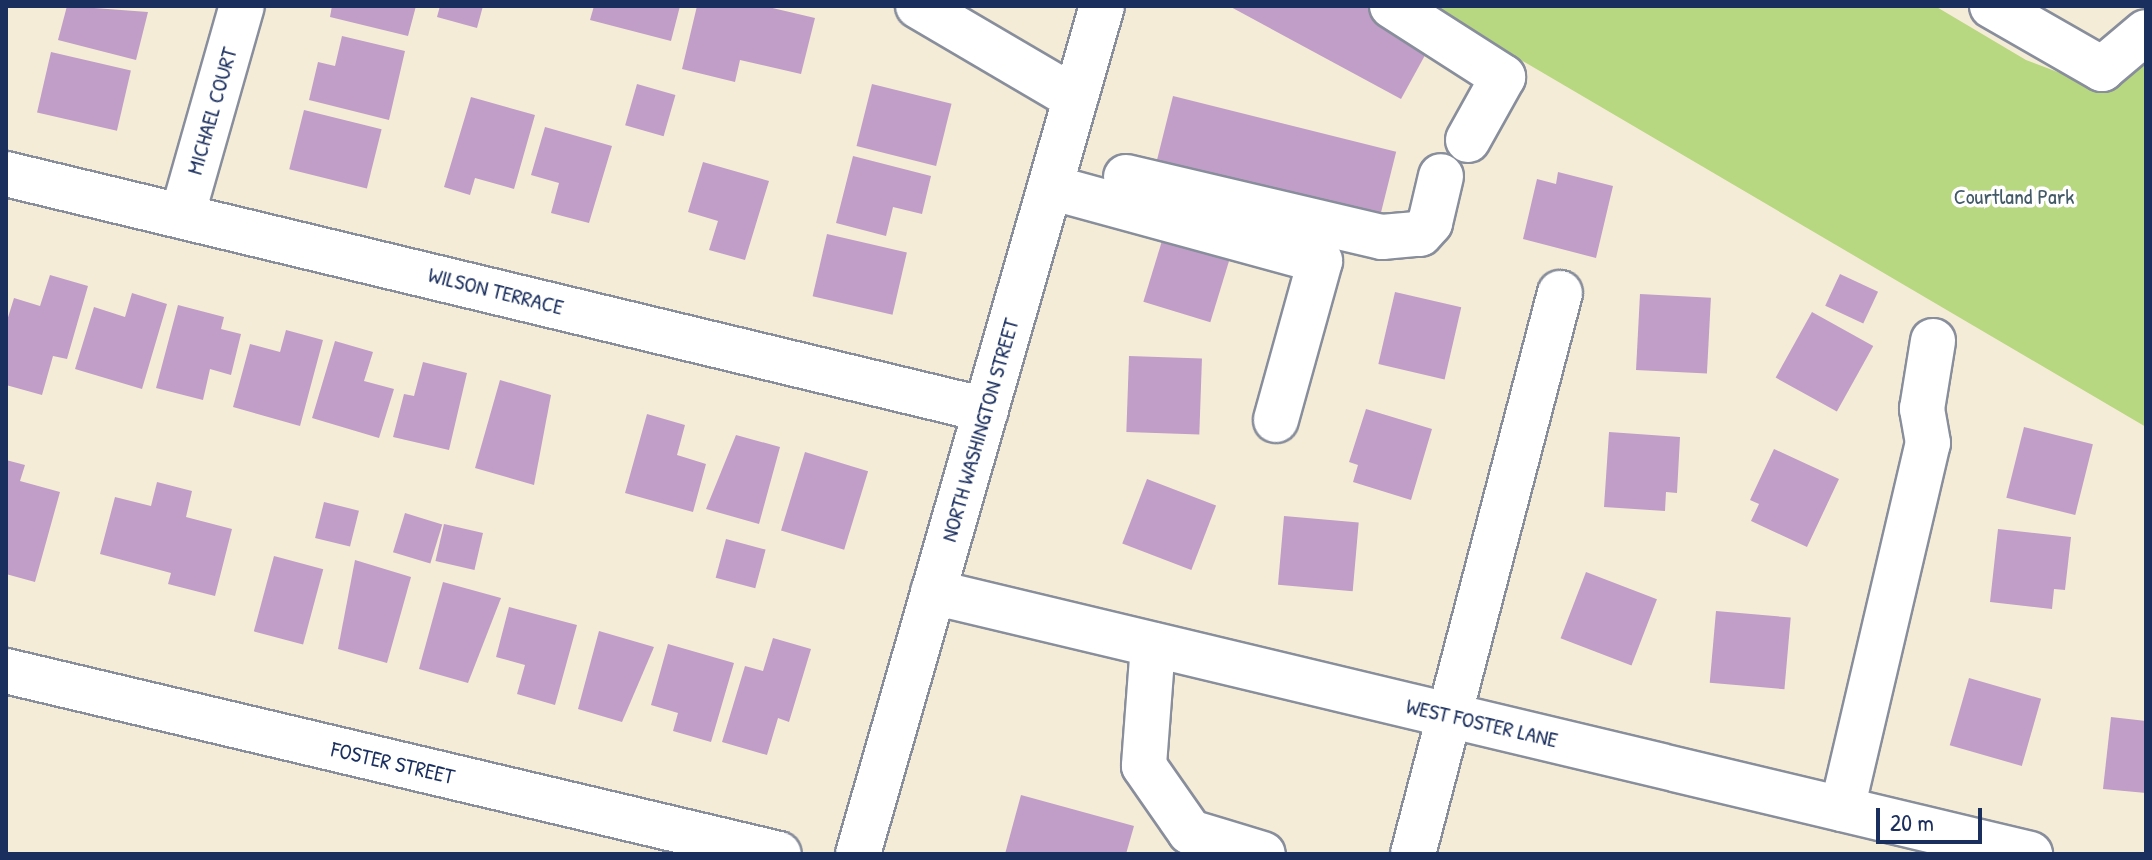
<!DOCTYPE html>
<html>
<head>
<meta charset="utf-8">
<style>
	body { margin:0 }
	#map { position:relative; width:2152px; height:860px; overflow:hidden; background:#f5ecd8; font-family:"Patrick Hand",sans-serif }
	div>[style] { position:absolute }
	.green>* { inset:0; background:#b7d880 }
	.building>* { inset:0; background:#c09ec7; transform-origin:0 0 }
	.roads { filter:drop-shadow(2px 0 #888e9b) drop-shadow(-2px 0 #888e9b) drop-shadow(0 2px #888e9b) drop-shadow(0 -2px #888e9b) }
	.minor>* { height:44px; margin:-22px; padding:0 22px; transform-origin:22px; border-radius:22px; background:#fff }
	span { translate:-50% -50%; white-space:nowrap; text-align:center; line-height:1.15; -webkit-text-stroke:7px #fff; paint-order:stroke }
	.street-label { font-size:22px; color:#1b2f5e }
	.park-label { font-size:22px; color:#425966 }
	.frame { position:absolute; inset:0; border:8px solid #1b2f5e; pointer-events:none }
	.scale { position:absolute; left:1876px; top:808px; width:106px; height:36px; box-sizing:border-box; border:4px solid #1b2f5e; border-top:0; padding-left:10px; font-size:24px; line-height:28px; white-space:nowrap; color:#1b2f5e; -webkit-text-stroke:6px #fff; paint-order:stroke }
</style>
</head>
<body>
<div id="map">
	<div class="green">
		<div style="clip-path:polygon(1429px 6px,1935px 6px,2026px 60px,2110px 92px,2146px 61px,2146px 427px)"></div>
	</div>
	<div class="building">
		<div style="clip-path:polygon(67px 6px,148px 12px,136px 60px,58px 40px)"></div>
		<div style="clip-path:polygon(332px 6px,416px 6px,408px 36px,330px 17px)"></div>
		<div style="clip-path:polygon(440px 6px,483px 6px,477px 28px,437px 17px)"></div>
		<div style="clip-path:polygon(594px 6px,680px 6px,671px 41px,590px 20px)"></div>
		<div style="clip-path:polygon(697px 6px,764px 6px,815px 18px,801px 74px,740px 60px,735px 82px,682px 69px)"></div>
		<div style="clip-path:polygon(1229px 6px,1379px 6px,1435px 37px,1401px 99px)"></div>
		<div style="clip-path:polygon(342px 36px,405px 51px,389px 120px,309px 100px,318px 62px,335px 66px)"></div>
		<div style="left:51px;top:52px;width:82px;height:62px;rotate:13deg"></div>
		<div style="left:637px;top:84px;width:40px;height:43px;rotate:16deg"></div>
		<div style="left:872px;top:84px;width:82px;height:64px;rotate:14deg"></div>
		<div style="left:1173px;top:96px;width:230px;height:73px;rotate:14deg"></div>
		<div style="clip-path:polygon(471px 97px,535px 115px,514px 189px,475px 178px,470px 195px,444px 187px)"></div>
		<div style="left:304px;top:110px;width:80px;height:61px;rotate:14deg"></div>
		<div style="clip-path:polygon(545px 127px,612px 146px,589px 223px,551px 213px,559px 183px,531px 175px)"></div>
		<div style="clip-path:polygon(853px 156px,931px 176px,922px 214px,893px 207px,886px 236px,836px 223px)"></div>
		<div style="clip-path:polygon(703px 162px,769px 181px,745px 260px,709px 250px,718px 221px,688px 212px)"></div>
		<div style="clip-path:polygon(1558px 172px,1613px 186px,1596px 258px,1523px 239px,1537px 179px,1556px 184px)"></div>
		<div style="left:1165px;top:231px;width:70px;height:74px;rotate:17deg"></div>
		<div style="left:827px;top:234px;width:82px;height:64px;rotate:13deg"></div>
		<div style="left:1840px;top:274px;width:42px;height:35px;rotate:25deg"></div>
		<div style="clip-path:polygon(50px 275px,88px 286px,67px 359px,53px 356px,42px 395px,6px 385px,6px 324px,14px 298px,40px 306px)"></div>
		<div style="left:1395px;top:292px;width:68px;height:74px;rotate:13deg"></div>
		<div style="clip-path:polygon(132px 293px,167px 304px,142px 389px,75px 369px,94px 307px,125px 317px)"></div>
		<div style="left:1640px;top:294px;width:71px;height:76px;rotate:3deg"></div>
		<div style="clip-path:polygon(178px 305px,224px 317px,221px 329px,241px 334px,231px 375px,210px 369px,203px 400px,156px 388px)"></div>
		<div style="left:1812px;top:312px;width:70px;height:75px;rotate:29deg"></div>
		<div style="clip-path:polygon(286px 330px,323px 340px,300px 426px,233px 407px,250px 344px,280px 352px)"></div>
		<div style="clip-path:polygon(335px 341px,373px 352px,364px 381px,394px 389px,379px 438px,312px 418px)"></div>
		<div style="left:1129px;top:356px;width:73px;height:76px;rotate:2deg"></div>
		<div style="clip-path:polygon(423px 362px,467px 373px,449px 450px,393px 437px,404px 394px,414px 396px)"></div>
		<div style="clip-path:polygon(500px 380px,551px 395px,534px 485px,475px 468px)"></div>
		<div style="clip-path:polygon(1366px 409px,1432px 429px,1411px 500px,1353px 482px,1358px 465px,1349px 462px)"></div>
		<div style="clip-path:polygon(647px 414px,685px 425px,677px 455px,706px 464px,693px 512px,625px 493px)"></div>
		<div style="left:2024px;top:427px;width:71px;height:73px;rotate:14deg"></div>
		<div style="clip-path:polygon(1609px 432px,1680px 437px,1677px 493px,1666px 492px,1665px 511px,1604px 507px)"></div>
		<div style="clip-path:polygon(736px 435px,780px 447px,759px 524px,706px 509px)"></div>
		<div style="clip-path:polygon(1774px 449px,1839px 479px,1807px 547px,1751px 521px,1759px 504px,1750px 500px)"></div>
		<div style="left:805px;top:452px;width:66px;height:82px;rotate:17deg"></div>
		<div style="clip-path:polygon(6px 460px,25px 465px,20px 481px,60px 492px,35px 582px,6px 574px)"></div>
		<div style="left:1147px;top:479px;width:74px;height:69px;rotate:21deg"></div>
		<div style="clip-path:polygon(157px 482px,192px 491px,186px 517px,232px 529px,215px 596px,168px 584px,171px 573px,100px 554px,115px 497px,151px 506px)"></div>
		<div style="left:324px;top:502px;width:36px;height:37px;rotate:14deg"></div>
		<div style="left:405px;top:513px;width:39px;height:41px;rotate:17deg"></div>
		<div style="left:1284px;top:516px;width:75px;height:69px;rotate:5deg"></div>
		<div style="left:444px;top:524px;width:40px;height:38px;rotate:13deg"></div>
		<div style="clip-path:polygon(1998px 529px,2071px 537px,2065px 590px,2054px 589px,2052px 609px,1990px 602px)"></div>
		<div style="left:726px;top:539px;width:41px;height:40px;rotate:15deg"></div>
		<div style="left:274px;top:556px;width:51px;height:78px;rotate:15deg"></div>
		<div style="clip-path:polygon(355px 560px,411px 577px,387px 663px,338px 649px)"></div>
		<div style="left:1586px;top:572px;width:76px;height:71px;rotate:21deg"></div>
		<div style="clip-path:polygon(443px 582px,501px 598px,468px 683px,419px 669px)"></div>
		<div style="clip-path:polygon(509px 607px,577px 625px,555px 705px,517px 694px,525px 665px,496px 657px)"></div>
		<div style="left:1716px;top:611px;width:75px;height:72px;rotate:5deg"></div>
		<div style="clip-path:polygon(599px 631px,654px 647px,622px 722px,578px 709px)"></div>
		<div style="clip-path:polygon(773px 638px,811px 649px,789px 722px,778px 718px,767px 755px,722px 742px,745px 666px,763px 671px)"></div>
		<div style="clip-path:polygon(668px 644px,734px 663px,711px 742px,673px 731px,678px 713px,651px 705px)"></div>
		<div style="left:1969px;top:678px;width:75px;height:70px;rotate:16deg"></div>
		<div style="clip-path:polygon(2111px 717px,2146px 721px,2146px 793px,2103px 789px)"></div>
		<div style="clip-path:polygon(1021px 795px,1134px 826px,1126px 854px,1005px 854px)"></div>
	</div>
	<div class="roads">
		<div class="minor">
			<div style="left:918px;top:6px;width:182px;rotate:30.4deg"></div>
			<div style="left:1392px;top:6px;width:132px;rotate:32.6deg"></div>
			<div style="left:1503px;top:77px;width:72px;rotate:119.1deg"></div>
			<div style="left:1992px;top:6px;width:127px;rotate:29.8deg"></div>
			<div style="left:2102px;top:69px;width:57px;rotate:-40.1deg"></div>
			<div style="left:6px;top:174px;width:1008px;rotate:13.54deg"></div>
			<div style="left:1126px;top:177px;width:263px;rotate:13.2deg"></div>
			<div style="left:1382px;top:237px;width:38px;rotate:-5deg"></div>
			<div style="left:1420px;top:234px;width:15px;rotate:-48deg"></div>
			<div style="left:1430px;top:223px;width:48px;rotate:-76.8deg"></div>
			<div style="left:1050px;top:187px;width:280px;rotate:15.3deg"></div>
			<div style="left:1320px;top:261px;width:165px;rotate:105.5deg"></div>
			<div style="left:182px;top:216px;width:218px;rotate:-74.1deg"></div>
			<div style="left:933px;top:592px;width:1128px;rotate:13.43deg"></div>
			<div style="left:1153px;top:645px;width:121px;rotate:94.3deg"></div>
			<div style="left:1144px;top:766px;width:80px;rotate:55.1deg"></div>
			<div style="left:1190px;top:832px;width:76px;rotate:16.8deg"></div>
			<div style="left:6px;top:671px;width:794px;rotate:13.32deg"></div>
			<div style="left:1842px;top:809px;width:376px;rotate:-76.8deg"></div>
			<div style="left:1928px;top:443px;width:35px;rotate:-100deg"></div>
			<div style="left:1922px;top:409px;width:69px;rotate:-80.8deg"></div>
			<div style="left:858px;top:854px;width:882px;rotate:-73.95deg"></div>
			<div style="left:1413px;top:854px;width:580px;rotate:-75.32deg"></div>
		</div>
	</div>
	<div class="street-label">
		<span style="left:212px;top:111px;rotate:-74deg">MICHAEL COURT</span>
		<span style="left:496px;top:291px;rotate:14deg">WILSON TERRACE</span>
		<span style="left:980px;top:430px;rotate:-74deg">NORTH WASHINGTON STREET</span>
		<span style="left:1482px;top:723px;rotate:13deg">WEST FOSTER LANE</span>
		<span style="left:393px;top:763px;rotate:13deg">FOSTER STREET</span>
	</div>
	<div class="park-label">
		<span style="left:2014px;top:197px">Courtland Park</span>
	</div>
	<div class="frame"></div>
	<div class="scale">20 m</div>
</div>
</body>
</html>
